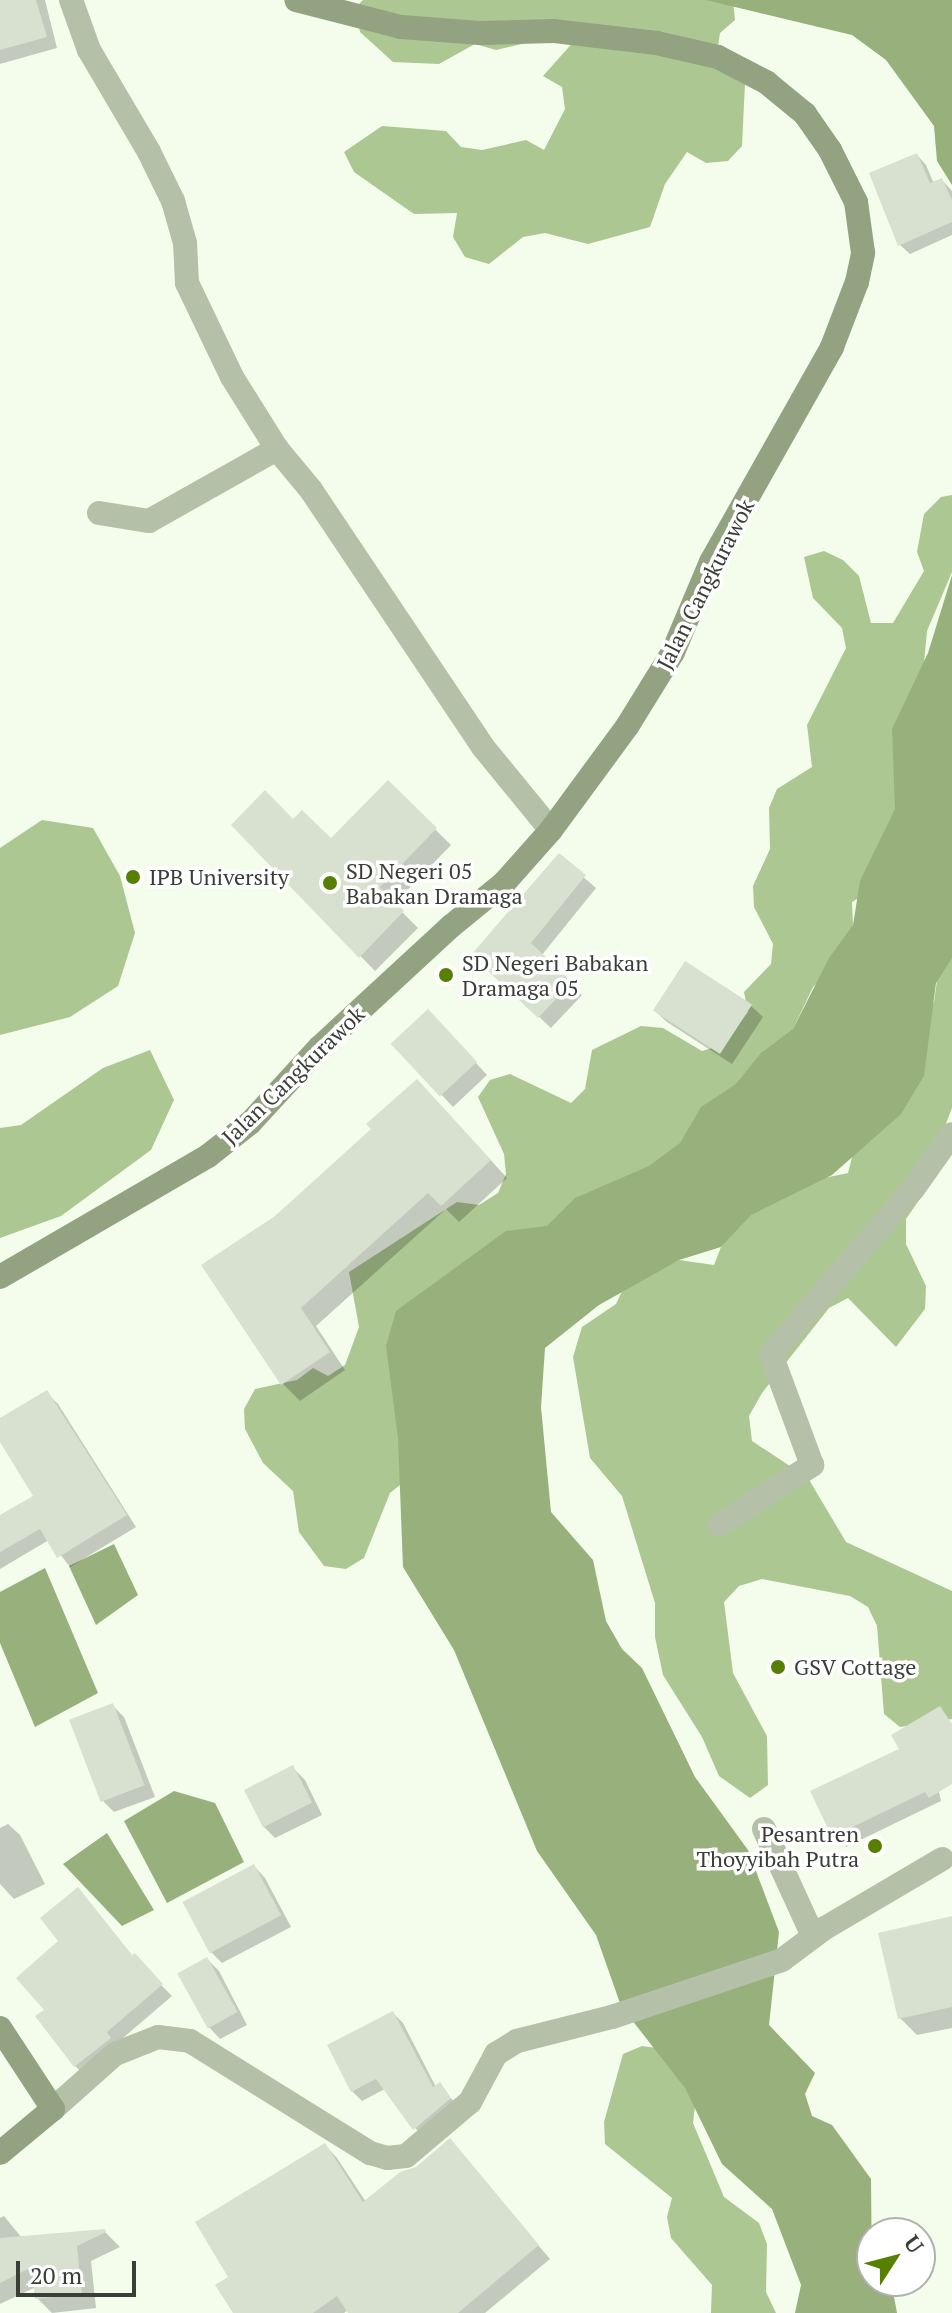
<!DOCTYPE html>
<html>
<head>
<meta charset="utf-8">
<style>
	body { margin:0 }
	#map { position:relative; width:952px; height:2313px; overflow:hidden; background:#f4fcec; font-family:"PT Serif",serif }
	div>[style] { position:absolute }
	.forest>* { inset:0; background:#adc792 }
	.water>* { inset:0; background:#97b07c }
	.shadow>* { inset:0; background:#0003 }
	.building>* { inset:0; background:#d8e0d0; transform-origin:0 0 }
	.street>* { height:24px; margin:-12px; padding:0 12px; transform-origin:12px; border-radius:12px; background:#b4c0a8 }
	.secondary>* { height:24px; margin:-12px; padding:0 12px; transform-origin:12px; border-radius:12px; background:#93a381 }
	.dots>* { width:22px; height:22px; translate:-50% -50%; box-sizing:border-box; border:4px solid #fff; border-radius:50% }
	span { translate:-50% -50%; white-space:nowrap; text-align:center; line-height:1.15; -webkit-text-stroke:7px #fff; paint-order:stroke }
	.street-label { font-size:22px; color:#3b3e38 }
	.poi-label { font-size:22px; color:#3b3e38 }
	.left { translate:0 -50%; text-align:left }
	.right { translate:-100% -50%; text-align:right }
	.north { position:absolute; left:856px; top:2217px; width:80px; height:80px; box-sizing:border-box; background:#fff; border:2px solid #b1b2af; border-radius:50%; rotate:54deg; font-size:22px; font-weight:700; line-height:32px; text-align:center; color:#3b3e38 }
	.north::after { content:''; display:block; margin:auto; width:28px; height:36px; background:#577f00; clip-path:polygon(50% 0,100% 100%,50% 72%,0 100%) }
	.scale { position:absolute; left:16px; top:2261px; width:120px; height:36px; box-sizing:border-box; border:4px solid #3b3e38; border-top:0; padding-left:10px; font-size:24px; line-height:28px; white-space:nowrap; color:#3b3e38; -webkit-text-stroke:6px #fff; paint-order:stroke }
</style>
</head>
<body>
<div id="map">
	<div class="forest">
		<div style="clip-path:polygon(363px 0,733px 0,735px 20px,720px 33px,717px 53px,745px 83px,742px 146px,728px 161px,706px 163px,687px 152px,665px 184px,650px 227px,588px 244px,545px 233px,523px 237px,489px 264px,465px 257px,453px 237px,457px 213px,414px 214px,354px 172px,344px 152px,382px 126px,446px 131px,461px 147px,482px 150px,526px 140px,544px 150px,565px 109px,562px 87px,543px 76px,585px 29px,496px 50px,475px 44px,439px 64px,393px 62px,360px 32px,355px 8px)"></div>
		<div style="clip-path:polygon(952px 495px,952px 572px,927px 631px,911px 805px,872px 890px,852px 902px,853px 925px,844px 955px,813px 987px,793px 1029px,425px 1465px,390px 1493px,364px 1558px,346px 1569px,324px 1566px,299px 1532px,293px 1491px,263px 1463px,245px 1429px,244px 1409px,255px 1389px,297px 1380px,313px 1368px,328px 1376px,345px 1365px,359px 1327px,349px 1272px,457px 1202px,479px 1205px,498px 1193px,506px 1174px,504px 1154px,478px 1097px,490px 1080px,510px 1074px,571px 1103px,585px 1089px,592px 1050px,641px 1026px,663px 1028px,702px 1051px,722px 1045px,748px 1012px,744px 992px,771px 964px,773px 944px,754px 907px,753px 886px,770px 849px,769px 808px,777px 789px,812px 767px,807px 725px,846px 648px,842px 628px,813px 598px,804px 557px,824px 551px,843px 560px,859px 576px,871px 623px,893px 623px,924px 571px,917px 552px,924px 514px,941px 497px)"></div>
		<div style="clip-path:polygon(42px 820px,93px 828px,120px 876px,135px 933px,118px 986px,70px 1017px,0 1035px,0 848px)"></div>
		<div style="clip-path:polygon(952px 923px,952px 1108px,943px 1131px,950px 1155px,906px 1219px,906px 1244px,926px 1286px,925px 1309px,896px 1347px,848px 1298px,829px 1308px,762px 1393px,749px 1416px,752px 1441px,808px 1478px,846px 1542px,952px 1591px,952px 1719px,900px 1727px,884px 1714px,877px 1626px,868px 1607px,850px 1596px,762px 1579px,739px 1586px,724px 1602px,733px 1673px,767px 1736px,768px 1785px,750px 1798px,719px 1776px,702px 1737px,663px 1675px,655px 1637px,655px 1603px,622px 1496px,590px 1458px,573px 1357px,582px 1327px,616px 1304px,625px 1285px,679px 1260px,714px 1265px,721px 1247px,771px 1189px,848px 1173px,859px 1130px,934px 1002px,944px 931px)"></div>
		<div style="clip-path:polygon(150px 1050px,174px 1100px,151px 1150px,61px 1216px,0 1238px,0 1128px,21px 1125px,103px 1068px)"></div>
		<div style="clip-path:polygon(642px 2046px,664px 2049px,695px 2106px,693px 2123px,724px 2197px,759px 2223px,767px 2244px,766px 2292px,776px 2313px,711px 2313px,712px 2285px,671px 2238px,667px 2217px,672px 2198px,605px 2144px,604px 2122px,623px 2054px)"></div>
	</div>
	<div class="water">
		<div style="clip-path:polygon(706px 0,952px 0,952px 185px,937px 161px,934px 126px,886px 60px,852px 35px)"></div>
		<div style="clip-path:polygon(952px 575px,952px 958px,936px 983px,924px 1076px,901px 1114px,832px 1175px,751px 1215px,721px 1247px,679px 1260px,599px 1305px,545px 1348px,541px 1407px,551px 1512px,593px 1560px,606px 1621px,622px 1649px,642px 1668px,695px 1777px,748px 1850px,779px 1932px,769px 2025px,815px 2073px,805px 2094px,812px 2116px,832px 2125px,871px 2179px,872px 2281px,891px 2281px,897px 2313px,795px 2313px,801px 2285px,772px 2209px,722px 2164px,685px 2088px,621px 2006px,596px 1935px,537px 1851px,454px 1650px,403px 1567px,398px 1438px,386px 1346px,396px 1311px,506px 1231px,547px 1226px,575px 1198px,649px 1166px,680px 1143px,701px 1107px,736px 1084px,761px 1053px,793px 1029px,829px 958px,853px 925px,860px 881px,895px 809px,892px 729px,928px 653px)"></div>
		<div style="clip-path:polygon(114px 1544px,138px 1595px,96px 1625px,69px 1566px)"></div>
		<div style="clip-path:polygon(45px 1568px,98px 1693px,35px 1727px,0 1643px,0 1592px)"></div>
		<div style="clip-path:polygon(174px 1791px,215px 1803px,244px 1862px,167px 1903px,124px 1821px)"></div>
		<div style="clip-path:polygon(107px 1833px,154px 1910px,122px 1926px,63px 1864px)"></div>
	</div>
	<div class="shadow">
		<div style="clip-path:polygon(6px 0,45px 0,57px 48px,0 64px,0 6px)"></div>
		<div style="clip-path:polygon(917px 155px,926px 165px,934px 184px,942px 180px,952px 191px,952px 235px,910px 254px,900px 245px)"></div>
		<div style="clip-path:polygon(388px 783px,451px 845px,394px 904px,418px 928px,375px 971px,234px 825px,293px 821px,331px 841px)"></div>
		<div style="clip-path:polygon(559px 856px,596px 888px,541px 956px,582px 995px,551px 1028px,485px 966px)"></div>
		<div style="clip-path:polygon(686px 964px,751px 1006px,763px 1017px,732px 1064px,667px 1022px,655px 1011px)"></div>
		<div style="clip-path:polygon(440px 1024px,487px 1075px,453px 1107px,394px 1044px)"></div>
		<div style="clip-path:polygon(434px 1098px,507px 1178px,459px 1222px,446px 1209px,316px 1326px,345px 1370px,300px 1401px,283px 1384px,276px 1218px,374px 1130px)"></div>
		<div style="clip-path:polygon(47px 1393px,58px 1404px,136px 1527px,70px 1567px,49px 1540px,0 1569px,0 1518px,35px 1497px,0 1438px,0 1420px)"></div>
		<div style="clip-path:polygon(112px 1705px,124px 1717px,155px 1797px,114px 1812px,102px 1800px,71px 1721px)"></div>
		<div style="clip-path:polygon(930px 1754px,941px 1801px,846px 1847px,834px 1835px)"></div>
		<div style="clip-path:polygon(293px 1768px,305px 1780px,322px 1815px,275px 1838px,263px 1826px)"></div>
		<div style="clip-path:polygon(8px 1824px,20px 1835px,45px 1884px,14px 1899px,0 1884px,0 1828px)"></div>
		<div style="clip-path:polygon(254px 1866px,265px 1878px,291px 1927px,222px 1963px,210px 1951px)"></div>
		<div style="clip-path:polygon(952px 1918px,952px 2028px,917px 2035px,900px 2018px)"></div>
		<div style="clip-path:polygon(133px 1957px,172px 1996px,116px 2044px,86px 2076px,75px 2066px)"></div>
		<div style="clip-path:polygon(207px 1959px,219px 1971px,247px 2025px,220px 2039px,209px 2027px)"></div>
		<div style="clip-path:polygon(393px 2013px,403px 2023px,436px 2087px,440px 2085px,460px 2109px,424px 2139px,385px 2089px,362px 2101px,352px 2091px)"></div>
		<div style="clip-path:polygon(450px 2141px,550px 2259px,485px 2313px,351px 2313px,348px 2310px,344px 2313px,235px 2313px,231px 2277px,325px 2145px,337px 2158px,366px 2202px,417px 2169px)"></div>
		<div style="clip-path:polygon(4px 2216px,22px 2238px,104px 2231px,120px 2247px,91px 2261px,96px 2308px,52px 2313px,37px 2298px,36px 2287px,0 2304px,0 2218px)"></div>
	</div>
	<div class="building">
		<div style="clip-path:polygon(0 0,36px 0,47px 37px,0 50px)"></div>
		<div style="clip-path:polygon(917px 153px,930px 183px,942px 178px,952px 200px,952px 222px,898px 246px,869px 173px)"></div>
		<div style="clip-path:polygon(388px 780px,437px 828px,380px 887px,404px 911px,359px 958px,231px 825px,265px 790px,293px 819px,302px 810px,331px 838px)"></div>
		<div style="clip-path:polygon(559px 853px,586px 875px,531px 943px,572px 982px,538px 1018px,471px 955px)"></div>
		<div style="left:685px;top:961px;width:80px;height:59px;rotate:33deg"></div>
		<div style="left:428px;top:1009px;width:72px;height:51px;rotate:47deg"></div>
		<div style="clip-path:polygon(417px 1079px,491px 1160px,441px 1206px,428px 1193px,301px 1308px,330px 1352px,281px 1385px,201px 1265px,275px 1216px,371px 1129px,366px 1124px)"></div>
		<div style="clip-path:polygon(47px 1390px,127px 1515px,57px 1558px,40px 1529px,0 1552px,0 1515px,33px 1496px,0 1442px,0 1418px)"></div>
		<div style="left:113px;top:1703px;width:88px;height:47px;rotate:69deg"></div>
		<div style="clip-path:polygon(940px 1706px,952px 1724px,952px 1784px,929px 1798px,925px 1792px,832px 1837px,810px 1791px,899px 1749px,891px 1735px)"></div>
		<div style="left:293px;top:1765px;width:42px;height:55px;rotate:63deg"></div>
		<div style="left:254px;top:1864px;width:58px;height:81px;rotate:62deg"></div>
		<div style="clip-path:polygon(78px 1887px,132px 1955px,135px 1953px,163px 1984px,107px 2032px,111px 2038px,74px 2067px,35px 2016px,44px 2010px,16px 1978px,58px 1941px,40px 1918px)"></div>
		<div style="clip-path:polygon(952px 1916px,952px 2007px,898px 2019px,878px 1933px)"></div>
		<div style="left:207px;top:1957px;width:63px;height:34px;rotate:61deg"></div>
		<div style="clip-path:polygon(393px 2011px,433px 2087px,440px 2082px,451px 2098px,413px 2130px,376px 2079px,351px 2092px,327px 2045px)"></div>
		<div style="clip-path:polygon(450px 2138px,539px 2245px,458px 2313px,348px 2313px,337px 2296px,313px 2313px,233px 2313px,215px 2285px,228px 2277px,195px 2222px,325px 2143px,363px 2202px,400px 2172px,416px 2167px)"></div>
		<div style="clip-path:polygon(105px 2229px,106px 2232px,77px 2246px,82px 2294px,35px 2299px,32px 2267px,0 2283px,0 2238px)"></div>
	</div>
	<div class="street">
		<div style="left:71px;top:0;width:53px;rotate:70.2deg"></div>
		<div style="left:89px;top:50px;width:118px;rotate:59.5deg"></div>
		<div style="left:149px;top:152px;width:55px;rotate:63.9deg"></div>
		<div style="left:173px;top:201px;width:44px;rotate:74.1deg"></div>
		<div style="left:185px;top:243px;width:40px;rotate:87.1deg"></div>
		<div style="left:187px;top:283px;width:104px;rotate:64.4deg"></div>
		<div style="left:232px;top:377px;width:85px;rotate:58deg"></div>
		<div style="left:277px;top:449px;width:53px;rotate:50.3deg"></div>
		<div style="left:311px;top:490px;width:309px;rotate:56.2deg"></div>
		<div style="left:483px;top:747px;width:107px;rotate:50.7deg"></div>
		<div style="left:99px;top:513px;width:51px;rotate:9.1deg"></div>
		<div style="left:149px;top:521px;width:147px;rotate:-29.4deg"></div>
		<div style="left:719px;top:1525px;width:111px;rotate:-32.8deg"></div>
		<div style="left:812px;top:1465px;width:118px;rotate:-110.3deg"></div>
		<div style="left:771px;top:1354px;width:218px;rotate:-49.3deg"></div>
		<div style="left:913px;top:1189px;width:67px;rotate:-54.7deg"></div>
		<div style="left:764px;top:1829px;width:118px;rotate:65.4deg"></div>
		<div style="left:53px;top:2109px;width:83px;rotate:-41.6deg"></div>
		<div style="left:115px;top:2054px;width:46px;rotate:-21.6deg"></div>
		<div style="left:158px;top:2037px;width:32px;rotate:7deg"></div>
		<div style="left:190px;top:2041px;width:212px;rotate:31.9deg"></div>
		<div style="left:370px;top:2153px;width:18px;rotate:16deg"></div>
		<div style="left:387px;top:2158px;width:19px;rotate:-6deg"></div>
		<div style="left:406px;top:2156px;width:84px;rotate:-40.2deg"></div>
		<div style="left:470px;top:2102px;width:55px;rotate:-61.6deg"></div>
		<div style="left:496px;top:2054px;width:25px;rotate:-32deg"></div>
		<div style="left:517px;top:2041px;width:98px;rotate:-14.2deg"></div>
		<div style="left:612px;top:2017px;width:179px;rotate:-18.5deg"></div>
		<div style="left:782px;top:1960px;width:54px;rotate:-36.7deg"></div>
		<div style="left:825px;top:1928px;width:136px;rotate:-30.5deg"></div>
	</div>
	<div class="secondary">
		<div style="left:0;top:1277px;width:241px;rotate:-30.2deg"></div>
		<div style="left:208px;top:1156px;width:53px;rotate:-38.2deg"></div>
		<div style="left:250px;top:1123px;width:103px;rotate:-47.4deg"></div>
		<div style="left:320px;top:1047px;width:177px;rotate:-42.7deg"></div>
		<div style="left:450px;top:927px;width:70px;rotate:-39.2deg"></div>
		<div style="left:504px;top:883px;width:71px;rotate:-48.4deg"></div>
		<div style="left:551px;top:830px;width:130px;rotate:-53.7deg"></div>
		<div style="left:628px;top:725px;width:86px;rotate:-58.3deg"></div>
		<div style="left:673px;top:652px;width:98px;rotate:-67.1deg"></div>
		<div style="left:711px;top:562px;width:247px;rotate:-60.6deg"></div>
		<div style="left:832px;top:347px;width:70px;rotate:-69deg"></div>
		<div style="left:857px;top:282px;width:30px;rotate:-78deg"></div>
		<div style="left:863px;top:253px;width:51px;rotate:-97.8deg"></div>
		<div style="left:856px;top:202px;width:58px;rotate:-116.6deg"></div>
		<div style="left:830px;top:150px;width:44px;rotate:-124.8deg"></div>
		<div style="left:805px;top:114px;width:50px;rotate:-140.6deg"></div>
		<div style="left:766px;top:82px;width:54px;rotate:-152.5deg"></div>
		<div style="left:718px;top:57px;width:63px;rotate:-167.1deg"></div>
		<div style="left:657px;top:43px;width:105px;rotate:-173.4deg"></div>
		<div style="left:553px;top:31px;width:73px;rotate:178.4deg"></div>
		<div style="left:480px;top:33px;width:79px;rotate:-175.7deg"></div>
		<div style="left:401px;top:27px;width:108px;rotate:-165.6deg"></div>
		<div style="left:0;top:2028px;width:97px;rotate:56.8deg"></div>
		<div style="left:53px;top:2109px;width:69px;rotate:140.3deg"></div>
	</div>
	<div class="dots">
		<div style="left:133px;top:877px;background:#577f00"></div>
		<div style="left:330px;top:883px;background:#577f00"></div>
		<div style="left:446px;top:975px;background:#577f00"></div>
		<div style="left:778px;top:1667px;background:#577f00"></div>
		<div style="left:875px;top:1846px;background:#577f00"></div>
	</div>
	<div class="street-label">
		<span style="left:705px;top:584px;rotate:-63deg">Jalan Cangkurawok</span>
		<span style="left:293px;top:1075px;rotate:-44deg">Jalan Cangkurawok</span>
	</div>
	<div class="poi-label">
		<span class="left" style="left:346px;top:883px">SD Negeri 05<br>Babakan Dramaga</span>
		<span class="left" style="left:149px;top:877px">IPB University</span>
		<span class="left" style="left:462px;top:975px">SD Negeri Babakan<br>Dramaga 05</span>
		<span class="left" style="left:794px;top:1667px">GSV Cottage</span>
		<span class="right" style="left:859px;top:1846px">Pesantren<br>Thoyyibah Putra</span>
	</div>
	<div class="north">U</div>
	<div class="scale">20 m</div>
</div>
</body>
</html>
